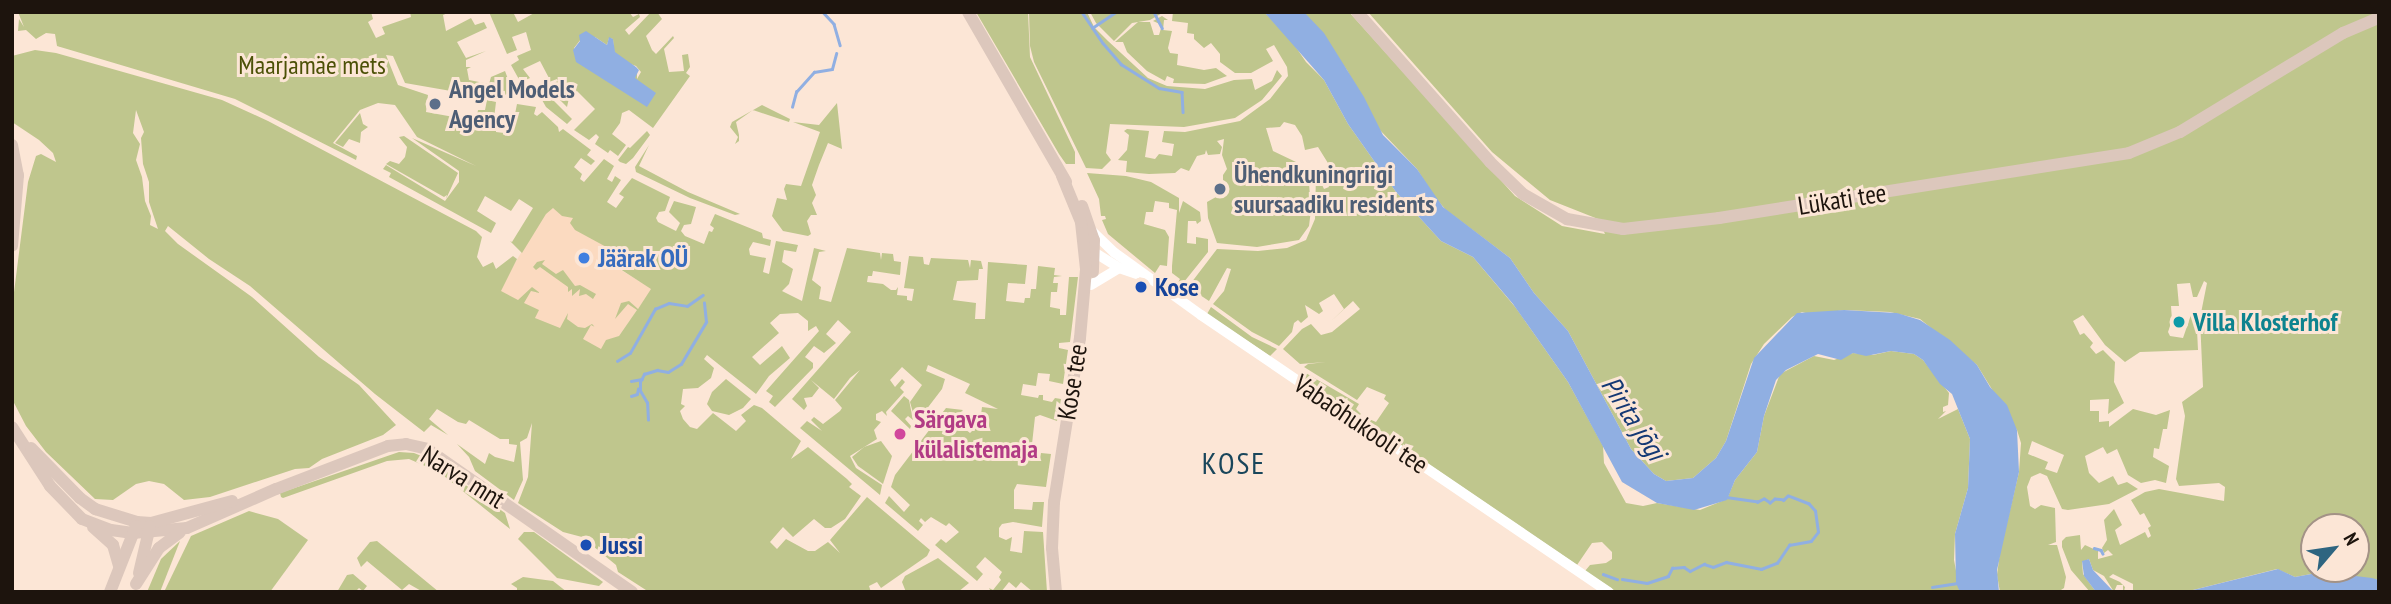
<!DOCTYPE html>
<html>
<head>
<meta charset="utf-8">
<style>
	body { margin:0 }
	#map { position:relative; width:2391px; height:604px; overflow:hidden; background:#fce6d6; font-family:"PT Sans Narrow",sans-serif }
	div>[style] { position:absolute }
	.built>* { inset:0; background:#fbdac0 }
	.green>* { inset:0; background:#bfc68d }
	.water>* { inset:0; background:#90afe2 }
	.stream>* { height:2.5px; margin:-1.25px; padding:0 1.25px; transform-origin:1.25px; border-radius:1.25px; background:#90afe2 }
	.tertiary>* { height:10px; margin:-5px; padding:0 5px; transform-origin:5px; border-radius:5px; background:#fff }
	.secondary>* { height:12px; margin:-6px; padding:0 6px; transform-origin:6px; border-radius:6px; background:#dcc7bc }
	.dots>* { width:19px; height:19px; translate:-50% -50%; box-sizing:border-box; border:4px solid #fce6d6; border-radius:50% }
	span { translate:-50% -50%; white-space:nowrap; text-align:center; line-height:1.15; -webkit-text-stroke:6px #fce6d6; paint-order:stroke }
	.park-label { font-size:26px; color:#4c5107 }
	.service-label { font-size:26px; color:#4e5e75; font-weight:700 }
	.left { translate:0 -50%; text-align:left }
	.street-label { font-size:26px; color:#1d140d }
	.shop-label { font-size:26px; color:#366cbe; font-weight:700 }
	.transit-label { font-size:26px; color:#164399; font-weight:700 }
	.culture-label { font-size:26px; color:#0d838f; font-weight:700 }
	.hotel-label { font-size:26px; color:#b23c85; font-weight:700 }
	.water-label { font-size:28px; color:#143874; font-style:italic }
	.quarter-label { font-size:30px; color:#19465b; letter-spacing:2px }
	.frame { position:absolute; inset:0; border:14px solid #1d140d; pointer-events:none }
	.north { position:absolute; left:2300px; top:513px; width:70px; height:70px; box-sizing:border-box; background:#fce6d6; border:2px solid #a39286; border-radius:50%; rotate:61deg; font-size:19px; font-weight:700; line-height:28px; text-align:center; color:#1d140d }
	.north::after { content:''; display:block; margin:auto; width:24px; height:32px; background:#2e6580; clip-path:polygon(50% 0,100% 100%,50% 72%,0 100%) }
</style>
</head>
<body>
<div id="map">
	<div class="built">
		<div style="clip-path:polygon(551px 203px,583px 225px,610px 249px,612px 255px,608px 262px,652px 289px,608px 352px,601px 353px,541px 322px,498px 291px)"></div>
	</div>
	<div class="green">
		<div style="clip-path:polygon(evenodd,18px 12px,371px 12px,373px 19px,368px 22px,376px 38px,385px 34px,382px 27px,411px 17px,410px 12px,450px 12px,443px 15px,446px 31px,471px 18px,475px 25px,484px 22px,487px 28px,457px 42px,466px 58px,486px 51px,466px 60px,466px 67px,471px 67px,467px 69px,469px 80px,489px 84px,491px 77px,505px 71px,511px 87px,507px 94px,500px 97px,461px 92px,459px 87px,452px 87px,451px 91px,405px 83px,393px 56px,386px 55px,398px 85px,428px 95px,426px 112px,476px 121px,478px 110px,485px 110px,487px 100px,496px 102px,493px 127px,496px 127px,496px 132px,511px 134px,517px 104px,536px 107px,534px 114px,537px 116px,542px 112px,558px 127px,559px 132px,563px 129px,591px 150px,587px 155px,595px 161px,591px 165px,581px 158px,574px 167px,582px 174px,580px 179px,584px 182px,604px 159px,614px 166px,607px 179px,612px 182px,615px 176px,621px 180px,607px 202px,616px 208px,624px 197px,619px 194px,632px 178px,670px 197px,665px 211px,659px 212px,656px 218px,658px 222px,676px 231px,680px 223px,669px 212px,674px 201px,696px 207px,691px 224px,684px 225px,681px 231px,685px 236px,704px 244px,709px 231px,712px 232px,714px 228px,710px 225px,715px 214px,762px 233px,763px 238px,771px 240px,770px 246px,753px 242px,749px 249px,750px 255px,766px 258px,763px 272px,769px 274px,776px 241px,798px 245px,796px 252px,784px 250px,782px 262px,793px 269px,789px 284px,782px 291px,802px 301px,814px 248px,826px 251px,819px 252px,812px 280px,821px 287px,819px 299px,831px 302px,847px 248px,880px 253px,881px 260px,882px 253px,893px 254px,894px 261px,901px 262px,900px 275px,873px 271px,872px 276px,868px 276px,867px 282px,883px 284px,891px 290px,896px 290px,898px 287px,897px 295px,907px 296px,907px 300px,912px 301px,914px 289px,904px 288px,909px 256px,923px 257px,924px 264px,929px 265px,931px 258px,968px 260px,970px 268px,971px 260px,981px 261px,983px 269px,979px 269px,978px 280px,957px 281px,953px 300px,976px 303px,975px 319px,985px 319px,988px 262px,1027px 265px,1025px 284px,1008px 283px,1006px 301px,1024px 303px,1025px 298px,1030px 298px,1031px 289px,1036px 289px,1038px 266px,1055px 268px,1054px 275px,1062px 276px,1054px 277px,1053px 283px,1058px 283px,1057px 292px,1051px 292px,1050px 307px,1060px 309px,1060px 315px,1066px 315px,1069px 277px,1078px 277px,1070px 342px,1059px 343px,1059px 348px,1068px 350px,1063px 384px,1049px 381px,1050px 374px,1038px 373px,1036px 386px,1023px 384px,1021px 395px,1038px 398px,1039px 395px,1043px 395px,1043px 400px,1052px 402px,1055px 398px,1061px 399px,1060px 405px,1056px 407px,1059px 409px,1057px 421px,1040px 415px,1035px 417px,1032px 444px,1028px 444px,1027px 454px,1033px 458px,1040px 459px,1041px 453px,1051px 454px,1046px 487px,1017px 484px,1014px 490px,1014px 509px,1032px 510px,1033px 502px,1044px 502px,1042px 527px,1013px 522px,1002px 524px,999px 528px,999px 537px,1006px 540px,1012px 537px,1010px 551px,1022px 553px,1024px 531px,1043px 532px,1047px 592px,1033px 592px,1021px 582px,1016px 588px,1009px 582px,1001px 592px,991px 592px,989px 588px,993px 590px,1001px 580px,999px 577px,1002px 572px,985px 557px,976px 567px,983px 574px,977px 581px,935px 545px,941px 539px,946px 543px,959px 532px,949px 523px,946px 526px,931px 517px,925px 522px,921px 518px,919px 521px,923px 525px,918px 531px,885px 503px,889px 496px,904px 512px,910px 505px,891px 487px,895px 475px,946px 408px,963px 410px,954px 419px,949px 415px,955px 420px,963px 411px,957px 420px,961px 425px,956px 422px,970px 433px,984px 419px,981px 415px,982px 407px,998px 409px,965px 393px,970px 384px,928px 365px,926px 371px,945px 379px,942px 389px,916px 423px,910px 402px,922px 385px,902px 367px,890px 380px,895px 387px,902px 379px,905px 382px,900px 388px,904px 392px,886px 412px,887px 416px,882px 411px,876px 414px,876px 420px,881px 422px,874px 430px,877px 439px,850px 456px,856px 468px,882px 485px,880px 495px,800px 428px,807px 421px,822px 431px,811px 420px,814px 417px,823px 424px,840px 411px,842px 408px,835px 400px,860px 370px,850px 378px,834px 399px,811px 380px,819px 388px,812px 397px,804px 398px,807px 406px,804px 410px,792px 399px,851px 332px,838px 320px,826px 334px,836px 343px,824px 353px,814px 346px,805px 357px,813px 363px,813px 368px,775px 407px,769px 402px,773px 396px,766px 391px,819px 331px,816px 326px,808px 331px,808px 321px,798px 313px,780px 314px,770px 323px,779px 333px,752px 357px,760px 365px,782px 346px,790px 358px,769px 376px,756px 394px,707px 355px,704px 359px,714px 368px,711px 378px,698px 388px,683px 389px,681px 404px,685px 406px,680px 411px,683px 419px,690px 427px,697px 429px,713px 413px,736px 431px,746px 421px,741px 415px,754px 405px,762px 408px,801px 441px,791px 459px,808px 447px,847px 479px,852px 484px,849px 487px,861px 496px,845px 519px,831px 528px,825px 528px,814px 519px,793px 537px,783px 527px,770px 542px,777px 549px,786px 539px,808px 551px,815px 551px,828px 542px,840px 553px,830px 540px,867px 497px,930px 550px,927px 556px,881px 588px,877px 582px,869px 586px,871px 592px,649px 592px,618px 572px,616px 565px,582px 537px,563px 532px,518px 503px,528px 477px,532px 423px,527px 438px,520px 442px,523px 480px,514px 500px,475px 471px,469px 457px,457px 444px,485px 464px,489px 453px,495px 457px,514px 462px,517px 445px,509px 444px,509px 439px,500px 439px,469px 420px,466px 424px,458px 422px,437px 409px,429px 419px,448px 435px,431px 425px,424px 432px,375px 394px,250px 286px,209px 259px,168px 226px,165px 231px,178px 244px,252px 297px,319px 357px,359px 385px,396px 425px,383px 435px,322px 459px,309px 468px,295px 469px,210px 497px,184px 500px,164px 484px,149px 481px,136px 484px,113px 500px,95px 499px,46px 452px,26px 426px,12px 399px,12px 308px,28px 182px,36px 156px,41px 154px,56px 162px,53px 153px,39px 140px,12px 122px,12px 56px,35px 50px,56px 53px,222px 100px,268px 121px,476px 231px,482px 237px,477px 257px,483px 267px,493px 262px,496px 269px,513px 256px,517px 259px,501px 291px,518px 300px,532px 287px,540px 293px,531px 291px,524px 303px,539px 310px,535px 318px,560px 328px,568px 313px,567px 319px,578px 327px,585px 328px,592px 324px,595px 327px,591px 325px,583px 339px,601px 349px,606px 340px,619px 336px,637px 310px,628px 304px,615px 319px,621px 303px,629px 301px,638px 309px,651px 289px,614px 265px,620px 254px,615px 252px,608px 262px,612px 255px,610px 249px,575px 230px,570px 223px,573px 218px,562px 216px,553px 208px,546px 214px,522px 253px,510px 241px,512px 242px,533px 208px,519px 199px,511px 211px,485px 196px,477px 211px,496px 223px,491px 233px,389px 177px,391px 173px,383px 169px,386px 165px,445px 201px,459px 182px,459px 171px,412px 138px,476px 166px,417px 137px,395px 105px,378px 103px,360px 110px,333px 143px,357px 156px,356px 160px,235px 99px,57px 46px,55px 34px,46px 33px,36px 39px,26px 30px,18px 31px,19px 19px,24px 27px,18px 12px,136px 110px,144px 132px,141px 138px,143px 164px,149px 182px,149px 202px,158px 229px,150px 225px,151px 216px,145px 201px,142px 177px,136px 160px,140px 144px,133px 133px,136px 110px)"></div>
		<div style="clip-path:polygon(evenodd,489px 12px,513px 12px,518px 22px,536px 12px,629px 12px,633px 17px,639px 14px,640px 17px,625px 30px,629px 35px,651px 12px,657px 12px,662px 19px,646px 36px,652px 50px,656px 54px,673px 36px,674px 38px,664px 49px,669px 72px,684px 71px,682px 55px,688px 54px,690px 67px,686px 73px,690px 76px,653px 128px,629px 110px,622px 113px,620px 123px,612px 134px,626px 145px,618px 156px,610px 150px,608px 153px,595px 144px,599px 137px,596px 134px,589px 140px,574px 130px,595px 109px,577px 91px,569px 98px,567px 107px,557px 97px,553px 100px,572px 119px,567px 124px,546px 107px,537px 91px,558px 81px,557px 79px,536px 87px,550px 80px,540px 61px,523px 69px,530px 78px,523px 81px,525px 84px,521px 83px,511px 65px,519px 60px,517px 56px,531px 50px,526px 32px,512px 37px,517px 50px,507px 54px,489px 12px,595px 37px,607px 45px,609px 38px,613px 39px,614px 51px,619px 60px,636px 66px,641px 72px,637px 79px,637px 68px,634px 79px,643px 86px,578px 61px,574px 48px,581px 39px,595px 37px)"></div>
		<div style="clip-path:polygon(976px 12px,1028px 12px,1030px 57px,1075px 152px,1075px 164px,1066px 164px,1059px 154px)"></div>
		<div style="clip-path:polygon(1029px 12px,1087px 12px,1094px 27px,1108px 41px,1148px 78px,1167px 86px,1205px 89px,1234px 80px,1252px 79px,1255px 90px,1272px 81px,1277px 70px,1282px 76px,1262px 100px,1235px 118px,1184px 127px,1110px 124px,1106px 153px,1111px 160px,1102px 169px,1086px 168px,1034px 62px,1030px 46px)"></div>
		<div style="clip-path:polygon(1090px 12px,1164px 12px,1150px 20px,1132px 23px,1114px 41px,1096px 23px)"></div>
		<div style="clip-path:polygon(1173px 12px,1264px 12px,1291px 40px,1306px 62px,1324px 80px,1348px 124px,1396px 192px,1441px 241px,1473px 257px,1516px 308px,1568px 382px,1603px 446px,1604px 463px,1626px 503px,1643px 506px,1657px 503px,1700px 510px,1727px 499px,1735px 480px,1757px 452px,1764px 416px,1780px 374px,1814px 356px,1834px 360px,1853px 353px,1873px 355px,1891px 351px,1914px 354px,1923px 360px,1949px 393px,1948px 405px,1943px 407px,1943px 412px,1946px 411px,1938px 419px,1958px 409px,1970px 439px,1968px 488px,1955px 534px,1954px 560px,1960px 592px,1617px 592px,1585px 571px,1590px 565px,1606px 563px,1612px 559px,1612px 552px,1602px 542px,1592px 543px,1577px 565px,1368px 423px,1369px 419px,1376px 422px,1389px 403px,1384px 399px,1386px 395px,1367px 387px,1357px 400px,1304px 367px,1308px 364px,1326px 362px,1300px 364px,1283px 349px,1302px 329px,1311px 324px,1321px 335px,1332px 332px,1360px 309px,1353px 301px,1329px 323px,1344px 309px,1334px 294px,1319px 303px,1323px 311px,1319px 314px,1305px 305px,1308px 317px,1301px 323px,1298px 320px,1294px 323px,1292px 332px,1279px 346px,1252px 332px,1213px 304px,1224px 291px,1231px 269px,1227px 268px,1209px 301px,1188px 287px,1217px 249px,1258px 251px,1287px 248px,1306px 240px,1315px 219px,1316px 173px,1319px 171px,1317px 174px,1324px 189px,1329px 187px,1324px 175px,1331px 168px,1318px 147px,1305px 150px,1302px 136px,1295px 125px,1284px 122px,1280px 127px,1266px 128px,1273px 151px,1296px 162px,1299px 177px,1309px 183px,1311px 210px,1309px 226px,1299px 240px,1257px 247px,1217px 243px,1208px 218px,1207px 202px,1216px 197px,1217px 187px,1223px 185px,1223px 175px,1227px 169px,1222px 155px,1224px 139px,1217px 141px,1222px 147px,1220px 154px,1208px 155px,1206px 150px,1205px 154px,1197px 156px,1189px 171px,1181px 168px,1175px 173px,1149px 174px,1126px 172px,1127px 161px,1118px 160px,1127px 150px,1129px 135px,1124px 131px,1127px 129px,1149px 131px,1145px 157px,1155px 159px,1159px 154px,1172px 156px,1174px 144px,1162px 142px,1164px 131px,1185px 132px,1240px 121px,1270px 99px,1288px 76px,1287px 67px,1274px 45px,1266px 49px,1273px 61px,1251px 73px,1235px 73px,1220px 62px,1220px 54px,1211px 43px,1204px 48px,1194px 39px,1194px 34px,1187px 33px,1188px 23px,1172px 21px)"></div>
		<div style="clip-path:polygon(evenodd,1304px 12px,1349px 12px,1515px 196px,1562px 226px,1605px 234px,1598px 219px,1550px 200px,1492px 152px,1368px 12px,2379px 12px,2379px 580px,2322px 572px,2295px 577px,2277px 569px,2185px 592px,2133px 592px,2133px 584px,2113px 574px,2109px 577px,2120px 582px,2125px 587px,2124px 592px,2123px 592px,2123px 585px,2117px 585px,2114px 592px,2104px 576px,2093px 570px,2089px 559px,2082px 562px,2083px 574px,2096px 592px,2090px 592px,2071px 570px,2062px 547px,2062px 541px,2066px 537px,2080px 535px,2081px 550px,2085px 545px,2098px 551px,2098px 559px,2113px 555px,2108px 550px,2104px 553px,2102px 548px,2107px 540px,2104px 520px,2114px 509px,2122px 525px,2115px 530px,2120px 545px,2145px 532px,2148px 538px,2151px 536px,2148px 528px,2151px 526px,2144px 513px,2140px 515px,2131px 500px,2145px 492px,2159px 489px,2224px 501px,2225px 487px,2219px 483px,2179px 486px,2176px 479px,2185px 416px,2182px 402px,2203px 387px,2200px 318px,2207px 283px,2204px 281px,2197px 297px,2193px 297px,2190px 283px,2177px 284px,2179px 306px,2171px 306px,2172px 320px,2168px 332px,2170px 336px,2183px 338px,2192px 312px,2196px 310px,2198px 350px,2140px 352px,2125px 362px,2105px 345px,2083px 315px,2073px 321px,2080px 335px,2084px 333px,2093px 343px,2090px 347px,2096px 354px,2103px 350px,2115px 362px,2114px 382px,2124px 403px,2108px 414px,2109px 399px,2090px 400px,2090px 411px,2099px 411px,2099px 422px,2109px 421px,2109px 427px,2133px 409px,2156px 415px,2170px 410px,2167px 429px,2163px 429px,2159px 449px,2154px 448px,2153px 457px,2169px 466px,2166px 483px,2155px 480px,2141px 483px,2128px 475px,2117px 449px,2107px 454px,2103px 447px,2085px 456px,2089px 473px,2099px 483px,2113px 476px,2118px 485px,2127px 482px,2138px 489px,2109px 504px,2068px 510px,2062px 509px,2047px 476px,2040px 473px,2031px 477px,2027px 487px,2030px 506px,2035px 509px,2041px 505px,2055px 508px,2056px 542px,2048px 545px,2057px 545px,2066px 577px,2064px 588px,2058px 592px,2000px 592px,1997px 575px,2000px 552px,2019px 472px,2021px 443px,2017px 430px,1977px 365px,1920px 319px,1890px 312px,1844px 310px,1813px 315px,1802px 312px,1792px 317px,1764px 344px,1751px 364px,1726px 441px,1716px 458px,1693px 478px,1666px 481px,1654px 474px,1631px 449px,1568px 331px,1534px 293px,1510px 258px,1446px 210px,1433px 195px,1417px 169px,1377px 127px,1347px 70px,1304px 12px,2032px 441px,2064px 455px,2057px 473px,2045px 469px,2048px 462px,2028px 454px,2032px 441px,1304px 12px,2314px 527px,2356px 527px,2356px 569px,2314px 569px,2314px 527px)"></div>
		<div style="clip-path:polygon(1162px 16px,1168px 20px,1164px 20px,1163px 30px,1172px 31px,1168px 48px,1170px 53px,1178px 54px,1177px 65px,1204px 70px,1216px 68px,1227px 76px,1205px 84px,1173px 83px,1174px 79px,1167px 76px,1165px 81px,1147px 71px,1127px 52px,1123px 42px,1115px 42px,1138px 22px,1150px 22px,1154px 35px,1159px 35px,1162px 25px,1153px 21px)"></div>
		<div style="clip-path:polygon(837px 103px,842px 149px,828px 143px,819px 165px,812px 185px,816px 195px,812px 203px,817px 215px,811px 215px,807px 221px,811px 234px,808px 236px,783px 231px,772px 216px,777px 198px,787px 200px,784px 189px,786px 184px,801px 186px,820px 132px,793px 122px,819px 125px)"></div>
		<div style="clip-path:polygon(762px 105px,790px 119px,789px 122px,753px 110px,736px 122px,739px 135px,739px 141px,735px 144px,738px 137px,730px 127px,732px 122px)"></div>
		<div style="clip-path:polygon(360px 113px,363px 124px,368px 127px,361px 132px,360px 143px,349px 139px,343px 147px,335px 143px)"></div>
		<div style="clip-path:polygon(647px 131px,650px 135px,633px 158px,626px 164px,620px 162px,618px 160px,628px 147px,630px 148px)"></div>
		<div style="clip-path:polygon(404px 136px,458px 173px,446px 199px,447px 195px,444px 197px,386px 164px,390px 161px,399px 164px,405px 157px,407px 147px,399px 137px)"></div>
		<div style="clip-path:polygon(649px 145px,639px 166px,688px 192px,740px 214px,735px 215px,690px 198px,636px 172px,635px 167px)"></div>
		<div style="clip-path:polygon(1087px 173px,1126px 176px,1151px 182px,1179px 198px,1179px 213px,1183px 201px,1200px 212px,1201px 221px,1197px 224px,1196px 221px,1188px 221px,1187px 243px,1196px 244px,1196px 237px,1208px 239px,1208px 252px,1180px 287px,1176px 286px,1180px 279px,1172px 273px,1172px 266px,1177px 210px,1169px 208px,1169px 203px,1155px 201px,1153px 212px,1146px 212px,1144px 224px,1165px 230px,1169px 237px,1167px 266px,1160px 265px,1155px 273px,1108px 234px,1102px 220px,1106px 219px,1105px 216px,1101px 216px,1099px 199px)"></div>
		<div style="clip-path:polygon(545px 260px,542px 264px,556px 274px,563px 270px,575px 286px,580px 285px,596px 294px,593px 299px,586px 294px,579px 296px,580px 289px,572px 296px,572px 289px,568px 292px,568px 287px,540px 267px,536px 270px,533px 267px,537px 262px)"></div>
		<div style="clip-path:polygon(1211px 307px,1252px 337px,1277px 349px,1270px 356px,1207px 314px)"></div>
		<div style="clip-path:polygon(1304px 372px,1359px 404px,1356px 409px,1361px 414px,1358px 416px,1300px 377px)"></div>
		<div style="clip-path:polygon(726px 379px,751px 399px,743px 408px,729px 415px,712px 411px,707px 404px,712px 392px)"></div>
		<div style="clip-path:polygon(904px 396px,909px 400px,913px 420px,908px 416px,905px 419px,911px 426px,910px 429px,891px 411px)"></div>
		<div style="clip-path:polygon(881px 441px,892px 456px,883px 484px,858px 466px,852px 457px,864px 447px)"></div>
		<div style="clip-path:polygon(399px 452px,414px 453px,429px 459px,505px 513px,510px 529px,439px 472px,409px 459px,387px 461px,283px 498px,281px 497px,280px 493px)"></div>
		<div style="clip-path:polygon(249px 511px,278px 519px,308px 540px,270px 592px,164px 592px,191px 536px)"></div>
		<div style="clip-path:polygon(524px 532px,534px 532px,603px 582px,599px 586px,557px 578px,518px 539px)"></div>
		<div style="clip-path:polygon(180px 541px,160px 592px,147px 592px,161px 559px)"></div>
		<div style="clip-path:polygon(377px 541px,439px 592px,423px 592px,409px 584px,402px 590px,367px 561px,361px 567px,357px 558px,370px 542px)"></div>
		<div style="clip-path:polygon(938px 558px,969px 583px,958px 592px,906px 592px,902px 582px,905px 576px)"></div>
		<div style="clip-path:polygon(353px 574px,367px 586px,363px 591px,359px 588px,355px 592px,337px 592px,347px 575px)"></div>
		<div style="clip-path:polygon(523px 577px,553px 581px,567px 592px,517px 592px,517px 588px,511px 584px)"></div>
	</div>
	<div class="water">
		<div style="clip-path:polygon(1264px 12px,1304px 12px,1324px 33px,1364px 97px,1383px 135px,1417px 169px,1443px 207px,1510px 258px,1534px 293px,1568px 331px,1631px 449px,1654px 474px,1666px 481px,1693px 478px,1716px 458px,1726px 441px,1754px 358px,1797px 313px,1844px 310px,1897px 313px,1920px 320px,1950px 340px,1977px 365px,1990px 387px,2007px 405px,2017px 430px,2019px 472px,1997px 570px,1999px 592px,1960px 592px,1956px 583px,1955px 534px,1968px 488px,1970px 439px,1952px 394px,1940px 384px,1923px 360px,1914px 354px,1891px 351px,1866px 356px,1853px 353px,1841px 360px,1818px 354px,1786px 370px,1776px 380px,1764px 416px,1757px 452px,1735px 480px,1727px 500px,1694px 510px,1657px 503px,1622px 482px,1568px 382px,1513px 304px,1473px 257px,1441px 241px,1396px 192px,1348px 124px,1324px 80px)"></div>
		<div style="clip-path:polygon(586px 31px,607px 45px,609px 37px,613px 39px,615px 52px,636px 67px,639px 70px,635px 78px,656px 93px,647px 107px,576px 62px,573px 50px,580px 41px,579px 35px)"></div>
		<div style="clip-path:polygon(2089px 559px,2093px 570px,2114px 592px,2096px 592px,2084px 576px,2082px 561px)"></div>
		<div style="clip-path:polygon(2278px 569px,2295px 577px,2322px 572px,2372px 578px,2379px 580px,2379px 592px,2185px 592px)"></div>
	</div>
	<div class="stream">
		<div style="left:823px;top:12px;width:16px;rotate:47deg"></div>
		<div style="left:834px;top:24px;width:22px;rotate:74deg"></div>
		<div style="left:1082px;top:12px;width:37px;rotate:56deg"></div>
		<div style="left:1103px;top:43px;width:28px;rotate:49deg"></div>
		<div style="left:1121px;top:64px;width:45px;rotate:32.3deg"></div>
		<div style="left:1159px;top:88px;width:23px;rotate:10deg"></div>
		<div style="left:1182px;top:92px;width:20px;rotate:87deg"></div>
		<div style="left:1154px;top:12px;width:18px;rotate:63deg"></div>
		<div style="left:1092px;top:28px;width:29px;rotate:-34deg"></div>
		<div style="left:792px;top:107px;width:16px;rotate:-75deg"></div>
		<div style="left:796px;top:92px;width:27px;rotate:-48deg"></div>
		<div style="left:814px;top:72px;width:18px;rotate:-9deg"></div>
		<div style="left:832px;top:69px;width:16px;rotate:-75deg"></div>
		<div style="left:617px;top:361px;width:15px;rotate:-32deg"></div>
		<div style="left:630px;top:353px;width:51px;rotate:-60.4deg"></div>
		<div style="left:655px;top:309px;width:15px;rotate:-23deg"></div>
		<div style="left:669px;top:303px;width:18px;rotate:9deg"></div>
		<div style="left:687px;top:306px;width:19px;rotate:-35deg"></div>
		<div style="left:631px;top:381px;width:11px;rotate:-10deg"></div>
		<div style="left:631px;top:396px;width:6px;rotate:-18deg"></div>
		<div style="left:637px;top:394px;width:5px;rotate:-79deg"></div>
		<div style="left:648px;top:420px;width:17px;rotate:-93deg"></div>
		<div style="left:647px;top:403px;width:14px;rotate:-120deg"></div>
		<div style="left:640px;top:391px;width:9px;rotate:-90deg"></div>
		<div style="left:640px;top:382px;width:9px;rotate:-63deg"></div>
		<div style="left:644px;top:374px;width:14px;rotate:-17deg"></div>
		<div style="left:657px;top:370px;width:11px;rotate:10deg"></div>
		<div style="left:668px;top:372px;width:15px;rotate:-32deg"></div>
		<div style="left:681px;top:364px;width:49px;rotate:-59.2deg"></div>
		<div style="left:706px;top:322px;width:19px;rotate:-96deg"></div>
		<div style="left:2094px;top:548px;width:7px;rotate:16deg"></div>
		<div style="left:2101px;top:550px;width:4px;rotate:63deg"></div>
		<div style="left:1603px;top:574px;width:15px;rotate:20deg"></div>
		<div style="left:1622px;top:579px;width:25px;rotate:9deg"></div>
		<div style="left:1647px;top:583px;width:22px;rotate:-18deg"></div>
		<div style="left:1668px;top:576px;width:9px;rotate:-63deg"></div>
		<div style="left:1672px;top:568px;width:12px;rotate:-5deg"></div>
		<div style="left:1684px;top:567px;width:7px;rotate:34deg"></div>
		<div style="left:1690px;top:571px;width:16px;rotate:-27deg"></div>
		<div style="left:1704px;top:564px;width:9px;rotate:18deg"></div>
		<div style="left:1713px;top:567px;width:14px;rotate:-21deg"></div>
		<div style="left:1726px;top:562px;width:36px;rotate:11deg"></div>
		<div style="left:1761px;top:569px;width:17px;rotate:-21deg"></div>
		<div style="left:1777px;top:563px;width:22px;rotate:-56deg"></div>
		<div style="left:1789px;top:545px;width:22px;rotate:-10deg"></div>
		<div style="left:1811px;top:541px;width:11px;rotate:-52deg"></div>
		<div style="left:1818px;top:532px;width:21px;rotate:-98deg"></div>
		<div style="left:1815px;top:511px;width:9px;rotate:-131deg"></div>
		<div style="left:1809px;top:504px;width:22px;rotate:-159deg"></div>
		<div style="left:1788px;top:496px;width:6px;rotate:135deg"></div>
		<div style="left:1784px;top:500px;width:9px;rotate:-174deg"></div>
		<div style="left:1775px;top:499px;width:6px;rotate:141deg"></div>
		<div style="left:1770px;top:503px;width:7px;rotate:-146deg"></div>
		<div style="left:1764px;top:499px;width:7px;rotate:153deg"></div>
		<div style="left:1758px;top:502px;width:30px;rotate:-172deg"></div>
		<div style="left:1932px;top:587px;width:24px;rotate:-9deg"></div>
	</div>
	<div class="tertiary">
		<div style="left:1093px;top:232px;width:30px;rotate:44deg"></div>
		<div style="left:1115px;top:253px;width:106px;rotate:35.8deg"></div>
		<div style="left:1201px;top:315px;width:493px;rotate:34.2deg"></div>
		<div style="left:1089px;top:249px;width:36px;rotate:32deg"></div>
		<div style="left:1119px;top:268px;width:18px;rotate:19deg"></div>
		<div style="left:1091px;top:285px;width:33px;rotate:-31deg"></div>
	</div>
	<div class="secondary">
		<div style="left:968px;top:12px;width:196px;rotate:60deg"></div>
		<div style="left:1357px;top:12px;width:200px;rotate:48.4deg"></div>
		<div style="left:1490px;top:162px;width:46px;rotate:44.1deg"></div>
		<div style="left:1523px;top:194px;width:51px;rotate:29.6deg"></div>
		<div style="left:1567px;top:219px;width:57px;rotate:10.1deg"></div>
		<div style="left:1623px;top:229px;width:97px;rotate:-6.5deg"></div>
		<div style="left:1719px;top:218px;width:415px;rotate:-9deg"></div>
		<div style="left:2129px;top:153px;width:55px;rotate:-22.4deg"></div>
		<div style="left:2180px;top:132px;width:191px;rotate:-31.3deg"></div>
		<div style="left:2343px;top:33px;width:39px;rotate:-23deg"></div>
		<div style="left:12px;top:145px;width:31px;rotate:79deg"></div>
		<div style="left:18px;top:175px;width:71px;rotate:94.8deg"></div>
		<div style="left:1082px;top:206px;width:36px;rotate:71deg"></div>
		<div style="left:1094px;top:240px;width:32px;rotate:92deg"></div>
		<div style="left:12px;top:427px;width:70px;rotate:57.2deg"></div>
		<div style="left:50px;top:486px;width:46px;rotate:45.9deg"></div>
		<div style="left:82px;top:519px;width:31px;rotate:21deg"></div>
		<div style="left:111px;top:530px;width:22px;rotate:8deg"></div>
		<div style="left:133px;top:533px;width:54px;rotate:-5.3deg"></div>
		<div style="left:187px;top:528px;width:97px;rotate:-23.7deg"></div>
		<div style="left:276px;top:489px;width:120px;rotate:-21deg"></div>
		<div style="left:388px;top:446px;width:18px;rotate:-6deg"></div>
		<div style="left:406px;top:444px;width:22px;rotate:13deg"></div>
		<div style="left:427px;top:449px;width:250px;rotate:34.9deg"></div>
		<div style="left:31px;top:448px;width:70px;rotate:45.6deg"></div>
		<div style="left:80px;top:498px;width:19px;rotate:36deg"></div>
		<div style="left:95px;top:509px;width:44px;rotate:17.2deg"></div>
		<div style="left:137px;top:522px;width:14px;rotate:4deg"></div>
		<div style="left:151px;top:523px;width:84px;rotate:-15.2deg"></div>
		<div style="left:93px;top:527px;width:27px;rotate:42deg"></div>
		<div style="left:113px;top:545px;width:22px;rotate:74deg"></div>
		<div style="left:139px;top:573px;width:48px;rotate:-76.8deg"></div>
		<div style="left:136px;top:584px;width:43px;rotate:-57.4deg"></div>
		<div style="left:159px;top:548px;width:26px;rotate:-37deg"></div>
		<div style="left:110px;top:592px;width:71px;rotate:-68.5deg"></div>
		<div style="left:1056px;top:592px;width:44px;rotate:-95.2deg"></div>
		<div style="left:1052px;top:548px;width:46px;rotate:-87.5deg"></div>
		<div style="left:1054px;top:502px;width:166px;rotate:-81deg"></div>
		<div style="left:1080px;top:338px;width:69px;rotate:-85deg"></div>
		<div style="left:1086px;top:269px;width:47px;rotate:-96.1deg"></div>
		<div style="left:1081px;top:222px;width:50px;rotate:-112.4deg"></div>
	</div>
	<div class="dots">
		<div style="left:435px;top:104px;background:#5c6f8a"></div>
		<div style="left:1220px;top:189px;background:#5c6f8a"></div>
		<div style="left:584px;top:258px;background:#3f7fe0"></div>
		<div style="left:1141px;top:287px;background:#1a4fb4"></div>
		<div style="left:2179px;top:322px;background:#0f9aa8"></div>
		<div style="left:900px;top:434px;background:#d1479c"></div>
		<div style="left:586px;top:545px;background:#1a4fb4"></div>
	</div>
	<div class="park-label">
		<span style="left:312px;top:65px">Maarjamäe mets</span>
	</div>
	<div class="service-label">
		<span class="left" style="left:449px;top:104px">Angel Models<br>Agency</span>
		<span class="left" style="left:1234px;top:189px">Ühendkuningriigi<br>suursaadiku residents</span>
	</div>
	<div class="street-label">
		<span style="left:1842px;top:199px;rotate:-9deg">Lükati tee</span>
		<span style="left:1072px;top:382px;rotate:-81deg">Kose tee</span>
		<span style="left:1361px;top:424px;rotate:34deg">Vabaõhukooli tee</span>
		<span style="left:463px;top:477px;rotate:32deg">Narva mnt</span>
	</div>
	<div class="shop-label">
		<span class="left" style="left:598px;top:258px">Jäärak OÜ</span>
	</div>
	<div class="transit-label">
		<span class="left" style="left:1155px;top:287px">Kose</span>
		<span class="left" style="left:600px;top:545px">Jussi</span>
	</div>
	<div class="culture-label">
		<span class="left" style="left:2193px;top:322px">Villa Klosterhof</span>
	</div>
	<div class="hotel-label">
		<span class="left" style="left:914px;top:434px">Särgava<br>külalistemaja</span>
	</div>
	<div class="water-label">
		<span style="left:1634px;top:418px;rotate:57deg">Pirita jõgi</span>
	</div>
	<div class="quarter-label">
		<span style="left:1234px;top:463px">KOSE</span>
	</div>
	<div class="frame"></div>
	<div class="north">N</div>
</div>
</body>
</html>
